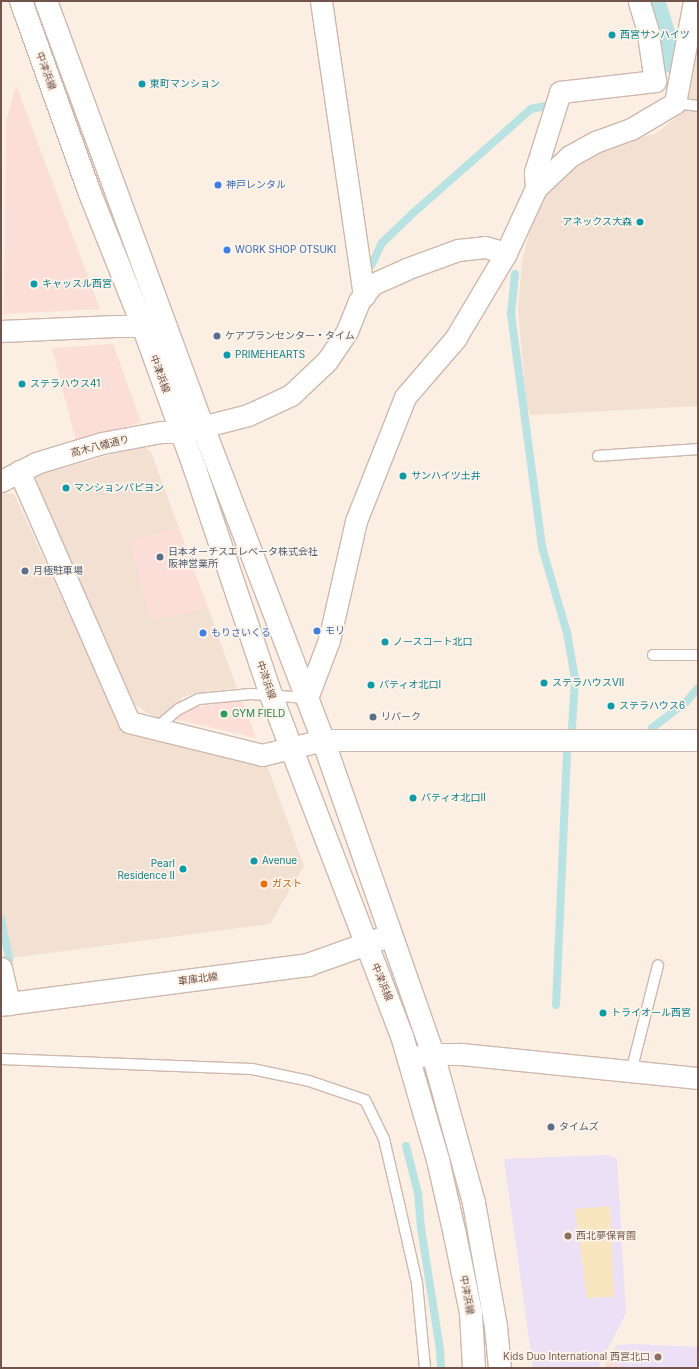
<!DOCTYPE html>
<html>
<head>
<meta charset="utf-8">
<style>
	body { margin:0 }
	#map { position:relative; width:699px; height:1369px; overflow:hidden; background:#fbefe4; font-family:Inter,"Noto Sans JP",sans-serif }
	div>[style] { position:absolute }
	.residential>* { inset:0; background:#f2e0d2 }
	.commercial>* { inset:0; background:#fbded8 }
	.education>* { inset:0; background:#ece0f7 }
	.sand>* { inset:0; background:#f9e5c0 }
	.stream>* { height:8px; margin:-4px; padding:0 4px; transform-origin:4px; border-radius:4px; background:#b9e2e3 }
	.canal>* { height:28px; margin:-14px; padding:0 14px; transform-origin:14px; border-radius:14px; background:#b9e2e3 }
	.roads { filter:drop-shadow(1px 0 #ceb8ae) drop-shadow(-1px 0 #ceb8ae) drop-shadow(0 1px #ceb8ae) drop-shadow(0 -1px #ceb8ae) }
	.lane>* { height:10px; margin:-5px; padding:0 5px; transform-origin:5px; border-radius:5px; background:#fff }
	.street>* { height:21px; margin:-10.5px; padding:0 10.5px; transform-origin:10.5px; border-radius:10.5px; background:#fff }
	.secondary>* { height:22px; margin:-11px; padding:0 11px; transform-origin:11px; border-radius:11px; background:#fff }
	.dots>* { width:11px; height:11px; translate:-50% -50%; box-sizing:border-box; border:2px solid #fef3e9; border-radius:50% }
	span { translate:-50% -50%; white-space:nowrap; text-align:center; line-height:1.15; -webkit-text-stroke:3.5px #fef3e9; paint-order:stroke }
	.culture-label { font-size:10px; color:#0d838f }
	.left { translate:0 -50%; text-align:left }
	.right { translate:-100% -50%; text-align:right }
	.street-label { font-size:10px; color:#71544b }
	.shop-label { font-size:10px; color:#366cbe }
	.service-label { font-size:10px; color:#4e5e75 }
	.leisure-label { font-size:10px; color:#27864d }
	.food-label { font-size:10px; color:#c56008 }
	.education-label { font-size:10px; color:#785e54 }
	.frame { position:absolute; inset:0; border:2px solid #71544b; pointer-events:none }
</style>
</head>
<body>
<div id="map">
	<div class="residential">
		<div style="clip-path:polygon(698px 21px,698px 406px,531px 415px,527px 408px,518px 310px,522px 261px,541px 191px,567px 166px,602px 146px,655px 134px,683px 112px)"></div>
		<div style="clip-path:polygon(143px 446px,151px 452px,179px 528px,130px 540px,151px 620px,208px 608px,237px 688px,195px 693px,181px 698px,182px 702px,158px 719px,135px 705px,33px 476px)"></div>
		<div style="clip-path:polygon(1px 493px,14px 494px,122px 730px,142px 738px,154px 737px,267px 765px,304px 866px,270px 924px,11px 958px,1px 934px)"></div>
	</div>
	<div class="commercial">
		<div style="clip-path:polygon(16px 85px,100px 309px,4px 314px,6px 121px)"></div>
		<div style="clip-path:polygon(113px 344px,141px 422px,76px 442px,52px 348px)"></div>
		<div style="clip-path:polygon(179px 528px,208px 608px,151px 621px,129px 540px)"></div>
		<div style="clip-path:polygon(242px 699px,256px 738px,175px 719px,182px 712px,193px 708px)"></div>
		<div style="clip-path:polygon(616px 1345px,619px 1368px,604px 1368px)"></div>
	</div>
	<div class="education">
		<div style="clip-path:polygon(607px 1155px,617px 1159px,626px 1313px,598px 1368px,533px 1368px,504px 1159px)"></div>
		<div style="clip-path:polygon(632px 1344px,698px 1347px,698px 1368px,619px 1368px,616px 1345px)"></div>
	</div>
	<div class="sand">
		<div style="clip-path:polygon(610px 1206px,614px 1297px,587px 1298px,575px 1209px)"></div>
	</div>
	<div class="stream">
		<div style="left:662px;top:76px;width:17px;rotate:-83deg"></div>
		<div style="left:372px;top:264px;width:23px;rotate:-65deg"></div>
		<div style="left:382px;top:243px;width:42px;rotate:-44deg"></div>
		<div style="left:412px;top:214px;width:159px;rotate:-41.4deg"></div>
		<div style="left:531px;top:109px;width:25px;rotate:-12deg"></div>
		<div style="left:515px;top:274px;width:40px;rotate:95.7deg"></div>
		<div style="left:511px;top:314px;width:235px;rotate:82.4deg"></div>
		<div style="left:542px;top:547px;width:90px;rotate:73.8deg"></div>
		<div style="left:567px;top:633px;width:46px;rotate:79.9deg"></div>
		<div style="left:575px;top:678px;width:50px;rotate:93.4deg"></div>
		<div style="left:652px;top:728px;width:43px;rotate:-37.4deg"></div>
		<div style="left:686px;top:702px;width:18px;rotate:-49deg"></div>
		<div style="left:1px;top:920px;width:40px;rotate:78deg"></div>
		<div style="left:556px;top:1005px;width:251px;rotate:-87.5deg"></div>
		<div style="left:406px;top:1146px;width:49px;rotate:75.7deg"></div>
		<div style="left:418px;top:1193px;width:35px;rotate:85deg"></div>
		<div style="left:421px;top:1228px;width:123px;rotate:81.1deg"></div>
		<div style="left:440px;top:1350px;width:18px;rotate:87deg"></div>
	</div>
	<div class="canal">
		<div style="left:651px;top:1px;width:43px;rotate:72.4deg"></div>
		<div style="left:664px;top:42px;width:17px;rotate:90deg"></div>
	</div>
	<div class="roads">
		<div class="lane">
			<div style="left:675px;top:103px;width:23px;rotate:7deg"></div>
			<div style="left:598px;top:456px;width:100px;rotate:-4deg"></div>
			<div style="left:653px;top:655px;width:45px"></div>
			<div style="left:156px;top:728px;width:30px;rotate:-40deg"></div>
			<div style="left:179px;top:709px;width:22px;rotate:-27deg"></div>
			<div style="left:199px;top:699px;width:52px;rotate:-5.5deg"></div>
			<div style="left:251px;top:694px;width:56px;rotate:4.1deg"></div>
			<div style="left:1px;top:1059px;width:251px;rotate:2.3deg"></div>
			<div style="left:252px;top:1069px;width:58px;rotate:11.9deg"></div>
			<div style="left:309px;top:1081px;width:59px;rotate:18.7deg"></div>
			<div style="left:365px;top:1100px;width:43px;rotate:64deg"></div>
			<div style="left:384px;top:1139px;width:71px;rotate:76.9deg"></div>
			<div style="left:400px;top:1208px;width:77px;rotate:77.2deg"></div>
			<div style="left:417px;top:1283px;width:85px;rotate:84.6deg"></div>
			<div style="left:631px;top:1072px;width:110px;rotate:-75.8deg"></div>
		</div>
		<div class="street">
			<div style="left:321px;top:1px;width:298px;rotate:81.7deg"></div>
			<div style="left:536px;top:188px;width:16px;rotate:-94deg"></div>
			<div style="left:535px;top:172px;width:84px;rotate:-72.6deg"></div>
			<div style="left:560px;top:92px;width:96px;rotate:-6.6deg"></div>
			<div style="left:655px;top:81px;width:54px;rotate:-98.6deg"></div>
			<div style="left:647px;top:28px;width:28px;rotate:-107deg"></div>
			<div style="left:1px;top:331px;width:114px;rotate:-2.5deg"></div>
			<div style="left:115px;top:326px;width:45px"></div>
			<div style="left:19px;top:471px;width:274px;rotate:66.3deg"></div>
			<div style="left:129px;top:722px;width:137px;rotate:13.9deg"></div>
			<div style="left:262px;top:755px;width:63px;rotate:-13.8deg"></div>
			<div style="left:323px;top:740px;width:375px"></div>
			<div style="left:1px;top:481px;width:39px;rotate:-27deg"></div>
			<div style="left:36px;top:463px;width:69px;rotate:-16.9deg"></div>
			<div style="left:102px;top:443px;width:60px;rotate:-10.6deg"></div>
			<div style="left:161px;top:432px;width:21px"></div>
			<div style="left:182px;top:432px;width:68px;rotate:-14.4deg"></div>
			<div style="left:248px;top:415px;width:47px;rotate:-24.9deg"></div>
			<div style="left:291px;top:395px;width:50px;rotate:-43.4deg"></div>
			<div style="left:327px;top:361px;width:36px;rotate:-56deg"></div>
			<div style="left:347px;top:331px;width:32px;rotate:-68deg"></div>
			<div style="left:359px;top:301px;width:22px;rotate:-51deg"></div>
			<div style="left:373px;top:284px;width:36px;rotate:-24deg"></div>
			<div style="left:406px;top:269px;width:55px;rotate:-20.1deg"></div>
			<div style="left:458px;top:250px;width:27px;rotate:-6deg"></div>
			<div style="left:485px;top:247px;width:22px;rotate:16deg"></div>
			<div style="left:307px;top:698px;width:62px;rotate:-69.2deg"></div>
			<div style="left:329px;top:640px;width:122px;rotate:-77.2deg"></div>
			<div style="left:356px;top:521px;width:133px;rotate:-68.4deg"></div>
			<div style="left:405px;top:397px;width:77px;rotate:-49.2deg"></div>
			<div style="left:455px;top:339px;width:100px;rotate:-59.3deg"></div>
			<div style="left:506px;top:253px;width:72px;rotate:-65.2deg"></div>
			<div style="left:536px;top:188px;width:47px;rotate:-43.3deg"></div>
			<div style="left:570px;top:156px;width:29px;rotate:-29deg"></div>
			<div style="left:595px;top:142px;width:38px;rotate:-20deg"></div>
			<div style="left:631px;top:129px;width:51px;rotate:-30.6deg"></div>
			<div style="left:675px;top:103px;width:104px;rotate:-79.4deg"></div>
			<div style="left:1px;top:968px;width:37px;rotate:77deg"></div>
			<div style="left:408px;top:1058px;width:25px;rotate:-9deg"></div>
			<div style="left:433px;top:1054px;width:29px"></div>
			<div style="left:462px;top:1054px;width:237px;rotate:5.8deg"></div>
		</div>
		<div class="secondary">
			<div style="left:21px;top:1px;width:202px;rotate:70.3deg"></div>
			<div style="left:89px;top:191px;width:145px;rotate:68.2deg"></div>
			<div style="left:143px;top:326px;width:152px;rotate:70deg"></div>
			<div style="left:195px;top:469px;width:238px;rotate:71.4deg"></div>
			<div style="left:271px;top:695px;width:365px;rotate:69deg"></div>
			<div style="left:402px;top:1036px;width:129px;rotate:73.8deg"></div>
			<div style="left:438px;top:1160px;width:77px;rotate:77.2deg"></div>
			<div style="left:455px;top:1235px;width:80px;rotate:78.4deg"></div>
			<div style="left:471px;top:1313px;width:55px;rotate:86.9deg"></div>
			<div style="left:46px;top:1px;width:454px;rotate:69.8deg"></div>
			<div style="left:203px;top:427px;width:335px;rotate:69deg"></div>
			<div style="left:323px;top:740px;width:333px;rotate:70.7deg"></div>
			<div style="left:433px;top:1054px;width:155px;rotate:74.6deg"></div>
			<div style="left:474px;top:1203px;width:126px;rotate:79.9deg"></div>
			<div style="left:496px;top:1327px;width:41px;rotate:84.4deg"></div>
			<div style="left:1px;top:1005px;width:310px;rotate:-7.4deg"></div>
			<div style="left:308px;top:965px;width:77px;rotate:-19.6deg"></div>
		</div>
	</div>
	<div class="dots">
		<div style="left:612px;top:35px;background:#0f9aa8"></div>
		<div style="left:142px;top:84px;background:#0f9aa8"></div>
		<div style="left:218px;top:185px;background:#3f7fe0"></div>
		<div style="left:640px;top:222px;background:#0f9aa8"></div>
		<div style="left:227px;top:250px;background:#3f7fe0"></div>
		<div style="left:34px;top:284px;background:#0f9aa8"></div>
		<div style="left:217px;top:336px;background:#5c6f8a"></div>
		<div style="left:227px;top:355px;background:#0f9aa8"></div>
		<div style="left:22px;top:384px;background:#0f9aa8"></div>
		<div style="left:403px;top:476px;background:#0f9aa8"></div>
		<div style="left:66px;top:488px;background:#0f9aa8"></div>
		<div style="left:160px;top:557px;background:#5c6f8a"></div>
		<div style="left:25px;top:571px;background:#5c6f8a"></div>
		<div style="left:317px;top:631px;background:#3f7fe0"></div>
		<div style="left:203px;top:633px;background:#3f7fe0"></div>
		<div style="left:385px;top:642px;background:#0f9aa8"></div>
		<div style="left:544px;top:683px;background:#0f9aa8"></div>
		<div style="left:371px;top:685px;background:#0f9aa8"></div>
		<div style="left:611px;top:706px;background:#0f9aa8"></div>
		<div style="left:224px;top:714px;background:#2e9e5b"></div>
		<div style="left:373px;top:717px;background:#5c6f8a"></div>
		<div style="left:413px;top:798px;background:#0f9aa8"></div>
		<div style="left:254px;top:861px;background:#0f9aa8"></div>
		<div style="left:183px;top:869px;background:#0f9aa8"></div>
		<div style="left:264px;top:884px;background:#e8710a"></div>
		<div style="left:603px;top:1013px;background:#0f9aa8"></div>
		<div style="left:551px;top:1127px;background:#5c6f8a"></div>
		<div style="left:568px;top:1236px;background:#8d6e63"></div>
		<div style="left:658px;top:1357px;background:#8d6e63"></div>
	</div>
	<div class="culture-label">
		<span class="left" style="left:620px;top:35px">西宮サンハイツ</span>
		<span class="left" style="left:150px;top:84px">東町マンション</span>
		<span class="right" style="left:632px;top:222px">アネックス大森</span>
		<span class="left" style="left:42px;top:284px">キャッスル西宮</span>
		<span class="left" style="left:235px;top:355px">PRIMEHEARTS</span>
		<span class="left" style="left:30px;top:384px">ステラハウス41</span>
		<span class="left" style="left:411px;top:476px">サンハイツ土井</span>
		<span class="left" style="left:74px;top:488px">マンションパピヨン</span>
		<span class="left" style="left:393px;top:642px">ノースコート北口</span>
		<span class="left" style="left:552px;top:683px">ステラハウスⅦ</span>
		<span class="left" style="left:379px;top:685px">パティオ北口Ⅰ</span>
		<span class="left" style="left:619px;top:706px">ステラハウス6</span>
		<span class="left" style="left:421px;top:798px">パティオ北口Ⅱ</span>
		<span class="left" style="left:262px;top:861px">Avenue</span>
		<span class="right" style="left:175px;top:869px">Pearl<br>Residence Ⅱ</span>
		<span class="left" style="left:611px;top:1013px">トライオール西宮</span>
	</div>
	<div class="street-label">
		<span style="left:46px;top:71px;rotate:70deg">中津浜線</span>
		<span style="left:160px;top:374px;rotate:70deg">中津浜線</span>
		<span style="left:100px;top:446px;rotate:-14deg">高木八幡通り</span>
		<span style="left:266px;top:680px;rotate:71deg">中津浜線</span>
		<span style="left:198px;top:979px;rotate:-7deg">車庫北線</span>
		<span style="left:382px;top:982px;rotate:68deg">中津浜線</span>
		<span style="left:467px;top:1295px;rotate:80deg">中津浜線</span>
	</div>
	<div class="shop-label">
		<span class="left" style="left:226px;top:185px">神戸レンタル</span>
		<span class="left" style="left:235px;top:250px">WORK SHOP OTSUKI</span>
		<span class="left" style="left:325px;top:631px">モリ</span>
		<span class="left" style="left:211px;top:633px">もりさいくる</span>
	</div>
	<div class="service-label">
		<span class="left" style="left:225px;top:336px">ケアプランセンター・タイム</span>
		<span class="left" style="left:168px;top:557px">日本オーチスエレベータ株式会社<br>阪神営業所</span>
		<span class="left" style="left:33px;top:571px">月極駐車場</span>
		<span class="left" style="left:381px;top:717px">リパーク</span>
		<span class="left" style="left:559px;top:1127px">タイムズ</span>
	</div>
	<div class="leisure-label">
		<span class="left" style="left:232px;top:714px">GYM FIELD</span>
	</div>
	<div class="food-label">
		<span class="left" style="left:272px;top:884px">ガスト</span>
	</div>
	<div class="education-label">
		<span class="left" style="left:576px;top:1236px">西北夢保育園</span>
		<span class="right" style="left:650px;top:1357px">Kids Duo International 西宮北口</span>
	</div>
	<div class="frame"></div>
</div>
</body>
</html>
